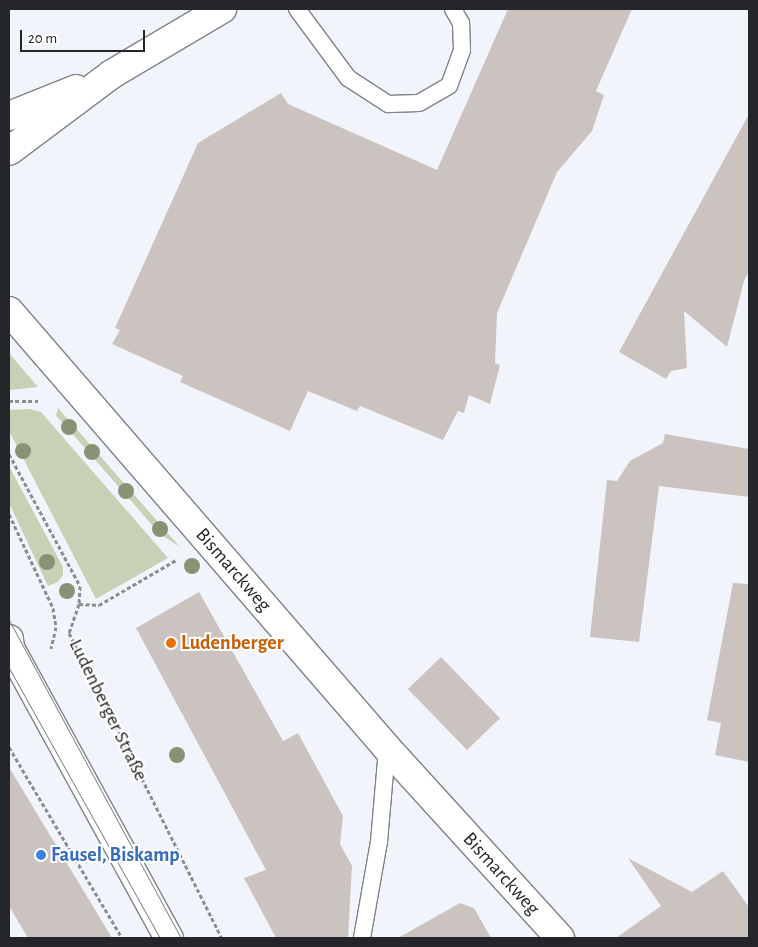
<!DOCTYPE html>
<html>
<head>
<meta charset="utf-8">
<style>
	body { margin:0 }
	#map { position:relative; width:758px; height:947px; overflow:hidden; background:#f1f5fb; font-family:"Alegreya Sans",sans-serif }
	div>[style] { position:absolute }
	.green>* { inset:0; background:#c7d1b6 }
	.building>* { inset:0; background:#cbc3c0; transform-origin:0 0 }
	.path>* { height:3px; margin-top:-1.5px; transform-origin:0; background:repeating-linear-gradient(90deg,#8b8d92 0 4px,transparent 0 6.5px) }
	.roads { filter:drop-shadow(1px 0 #7f8388) drop-shadow(-1px 0 #7f8388) drop-shadow(0 1px #7f8388) drop-shadow(0 -1px #7f8388) }
	.lane>* { height:16px; margin:-8px; padding:0 8px; transform-origin:8px; border-radius:8px; background:#fff }
	.street>* { height:28px; margin:-14px; padding:0 14px; transform-origin:14px; border-radius:14px; background:#fff }
	.secondary>* { height:28px; margin:-14px; padding:0 14px; transform-origin:14px; border-radius:14px; background:#fff }
	.primary>* { height:28px; margin:-14px; padding:0 14px; transform-origin:14px; border-radius:14px; background:#fff }
	.tram>* { height:1px; margin:-0.5px; padding:0 0.5px; transform-origin:0.5px; border-radius:0.5px; background:#83858a }
	.trees>* { width:16px; height:16px; margin:-8px; border-radius:50%; background:#889376 }
	.dots>* { width:14px; height:14px; translate:-50% -50%; box-sizing:border-box; border:2px solid #fff; border-radius:50% }
	span { translate:-50% -50%; white-space:nowrap; text-align:center; line-height:1.15; -webkit-text-stroke:4px #fff; paint-order:stroke }
	.street-label { font-size:20px; color:#252629 }
	.food-label { font-size:20px; color:#c56008; font-weight:700 }
	.left { translate:0 -50%; text-align:left }
	.shop-label { font-size:20px; color:#366cbe; font-weight:700 }
	.frame { position:absolute; inset:0; border:10px solid #252629; pointer-events:none }
	.scale { position:absolute; left:20px; top:30px; width:125px; height:22px; box-sizing:border-box; border:2px solid #252629; border-top:0; padding-left:6px; font-size:15px; line-height:18px; white-space:nowrap; color:#252629; -webkit-text-stroke:4px #fff; paint-order:stroke }
</style>
</head>
<body>
<div id="map">
	<div class="green">
		<div style="clip-path:polygon(9px 353px,38px 387px,9px 390px)"></div>
		<div style="clip-path:polygon(58px 408px,180px 547px,160px 534px,62px 422px,56px 416px)"></div>
		<div style="clip-path:polygon(30px 409px,41px 412px,168px 558px,96px 599px,9px 431px,9px 410px)"></div>
		<div style="clip-path:polygon(9px 466px,63px 567px,63px 575px,58px 582px,48px 586px,9px 503px)"></div>
	</div>
	<div class="building">
		<div style="clip-path:polygon(508px 9px,632px 9px,596px 91px,604px 95px,592px 131px,557px 172px,497px 313px,495px 363px,500px 365px,490px 404px,469px 395px,464px 413px,458px 411px,443px 440px,360px 406px,357px 411px,308px 391px,290px 431px,180px 382px,183px 376px,112px 344px,120px 330px,115px 328px,198px 143px,281px 93px,288px 104px,437px 170px)"></div>
		<div style="clip-path:polygon(749px 114px,749px 271px,744px 281px,727px 347px,684px 311px,687px 368px,671px 371px,666px 379px,619px 352px)"></div>
		<div style="clip-path:polygon(665px 434px,749px 449px,749px 497px,659px 486px,639px 642px,590px 637px,607px 480px,617px 481px,630px 461px,663px 443px)"></div>
		<div style="clip-path:polygon(733px 583px,749px 584px,749px 762px,715px 755px,721px 723px,707px 720px)"></div>
		<div style="clip-path:polygon(199px 592px,283px 741px,298px 733px,343px 816px,340px 844px,352px 866px,348px 938px,276px 938px,244px 878px,266px 870px,136px 628px)"></div>
		<div style="left:441px;top:657px;width:85px;height:46px;rotate:46deg"></div>
		<div style="clip-path:polygon(9px 767px,36px 812px,112px 938px,28px 938px,9px 906px)"></div>
		<div style="clip-path:polygon(628px 858px,692px 892px,723px 871px,749px 907px,749px 938px,616px 938px,661px 906px)"></div>
		<div style="clip-path:polygon(460px 903px,474px 908px,491px 938px,398px 938px)"></div>
	</div>
	<div class="path">
		<div style="left:9px;top:401px;width:29px"></div>
		<div style="left:9px;top:454px;width:150px;rotate:61.7deg"></div>
		<div style="left:80px;top:586px;width:18px;rotate:93deg"></div>
		<div style="left:79px;top:604px;width:31px;rotate:109deg"></div>
		<div style="left:69px;top:633px;width:341px;rotate:63.4deg"></div>
		<div style="left:9px;top:514px;width:104px;rotate:64.9deg"></div>
		<div style="left:53px;top:608px;width:19px;rotate:81deg"></div>
		<div style="left:56px;top:627px;width:22px;rotate:103deg"></div>
		<div style="left:79px;top:604px;width:20px;rotate:3deg"></div>
		<div style="left:99px;top:605px;width:89px;rotate:-30.3deg"></div>
		<div style="left:9px;top:747px;width:222px;rotate:59.4deg"></div>
	</div>
	<div class="roads">
		<div class="lane">
			<div style="left:297px;top:9px;width:86px;rotate:53.5deg"></div>
			<div style="left:348px;top:78px;width:48px;rotate:33deg"></div>
			<div style="left:388px;top:104px;width:31px;rotate:-2deg"></div>
			<div style="left:419px;top:103px;width:34px;rotate:-30deg"></div>
			<div style="left:449px;top:86px;width:38px;rotate:-70deg"></div>
			<div style="left:462px;top:50px;width:27px;rotate:-92deg"></div>
			<div style="left:461px;top:23px;width:16px;rotate:-120deg"></div>
			<div style="left:362px;top:938px;width:97px;rotate:-80deg"></div>
			<div style="left:379px;top:842px;width:94px;rotate:-85.1deg"></div>
		</div>
		<div class="street">
			<div style="left:9px;top:311px;width:578px;rotate:49.14deg"></div>
			<div style="left:387px;top:748px;width:257px;rotate:47.7deg"></div>
		</div>
		<div class="secondary">
			<div style="left:9px;top:116px;width:72px;rotate:-21.9deg"></div>
			<div style="left:9px;top:151px;width:129px;rotate:-36.8deg"></div>
			<div style="left:112px;top:74px;width:128px;rotate:-30.6deg"></div>
		</div>
		<div class="primary">
			<div style="left:9px;top:639px;width:9px;rotate:84deg"></div>
			<div style="left:10px;top:648px;width:331px;rotate:61.3deg"></div>
		</div>
	</div>
	<div class="tram">
		<div style="left:9px;top:620px;width:362px;rotate:61.6deg"></div>
		<div style="left:9px;top:668px;width:309px;rotate:60.8deg"></div>
	</div>
	<div class="trees">
		<div style="left:69px;top:427px"></div>
		<div style="left:23px;top:451px"></div>
		<div style="left:92px;top:452px"></div>
		<div style="left:126px;top:491px"></div>
		<div style="left:160px;top:529px"></div>
		<div style="left:47px;top:562px"></div>
		<div style="left:192px;top:566px"></div>
		<div style="left:67px;top:591px"></div>
		<div style="left:177px;top:755px"></div>
	</div>
	<div class="dots">
		<div style="left:171px;top:643px;background:#e8710a"></div>
		<div style="left:41px;top:855px;background:#3f7fe0"></div>
	</div>
	<div class="street-label">
		<span style="left:233px;top:570px;rotate:49deg">Bismarckweg</span>
		<span style="left:108px;top:710px;rotate:64deg">Ludenberger Straße</span>
		<span style="left:501px;top:874px;rotate:48deg">Bismarckweg</span>
	</div>
	<div class="food-label">
		<span class="left" style="left:181px;top:643px">Ludenberger</span>
	</div>
	<div class="shop-label">
		<span class="left" style="left:51px;top:855px">Fausel, Biskamp</span>
	</div>
	<div class="frame"></div>
	<div class="scale">20 m</div>
</div>
</body>
</html>
